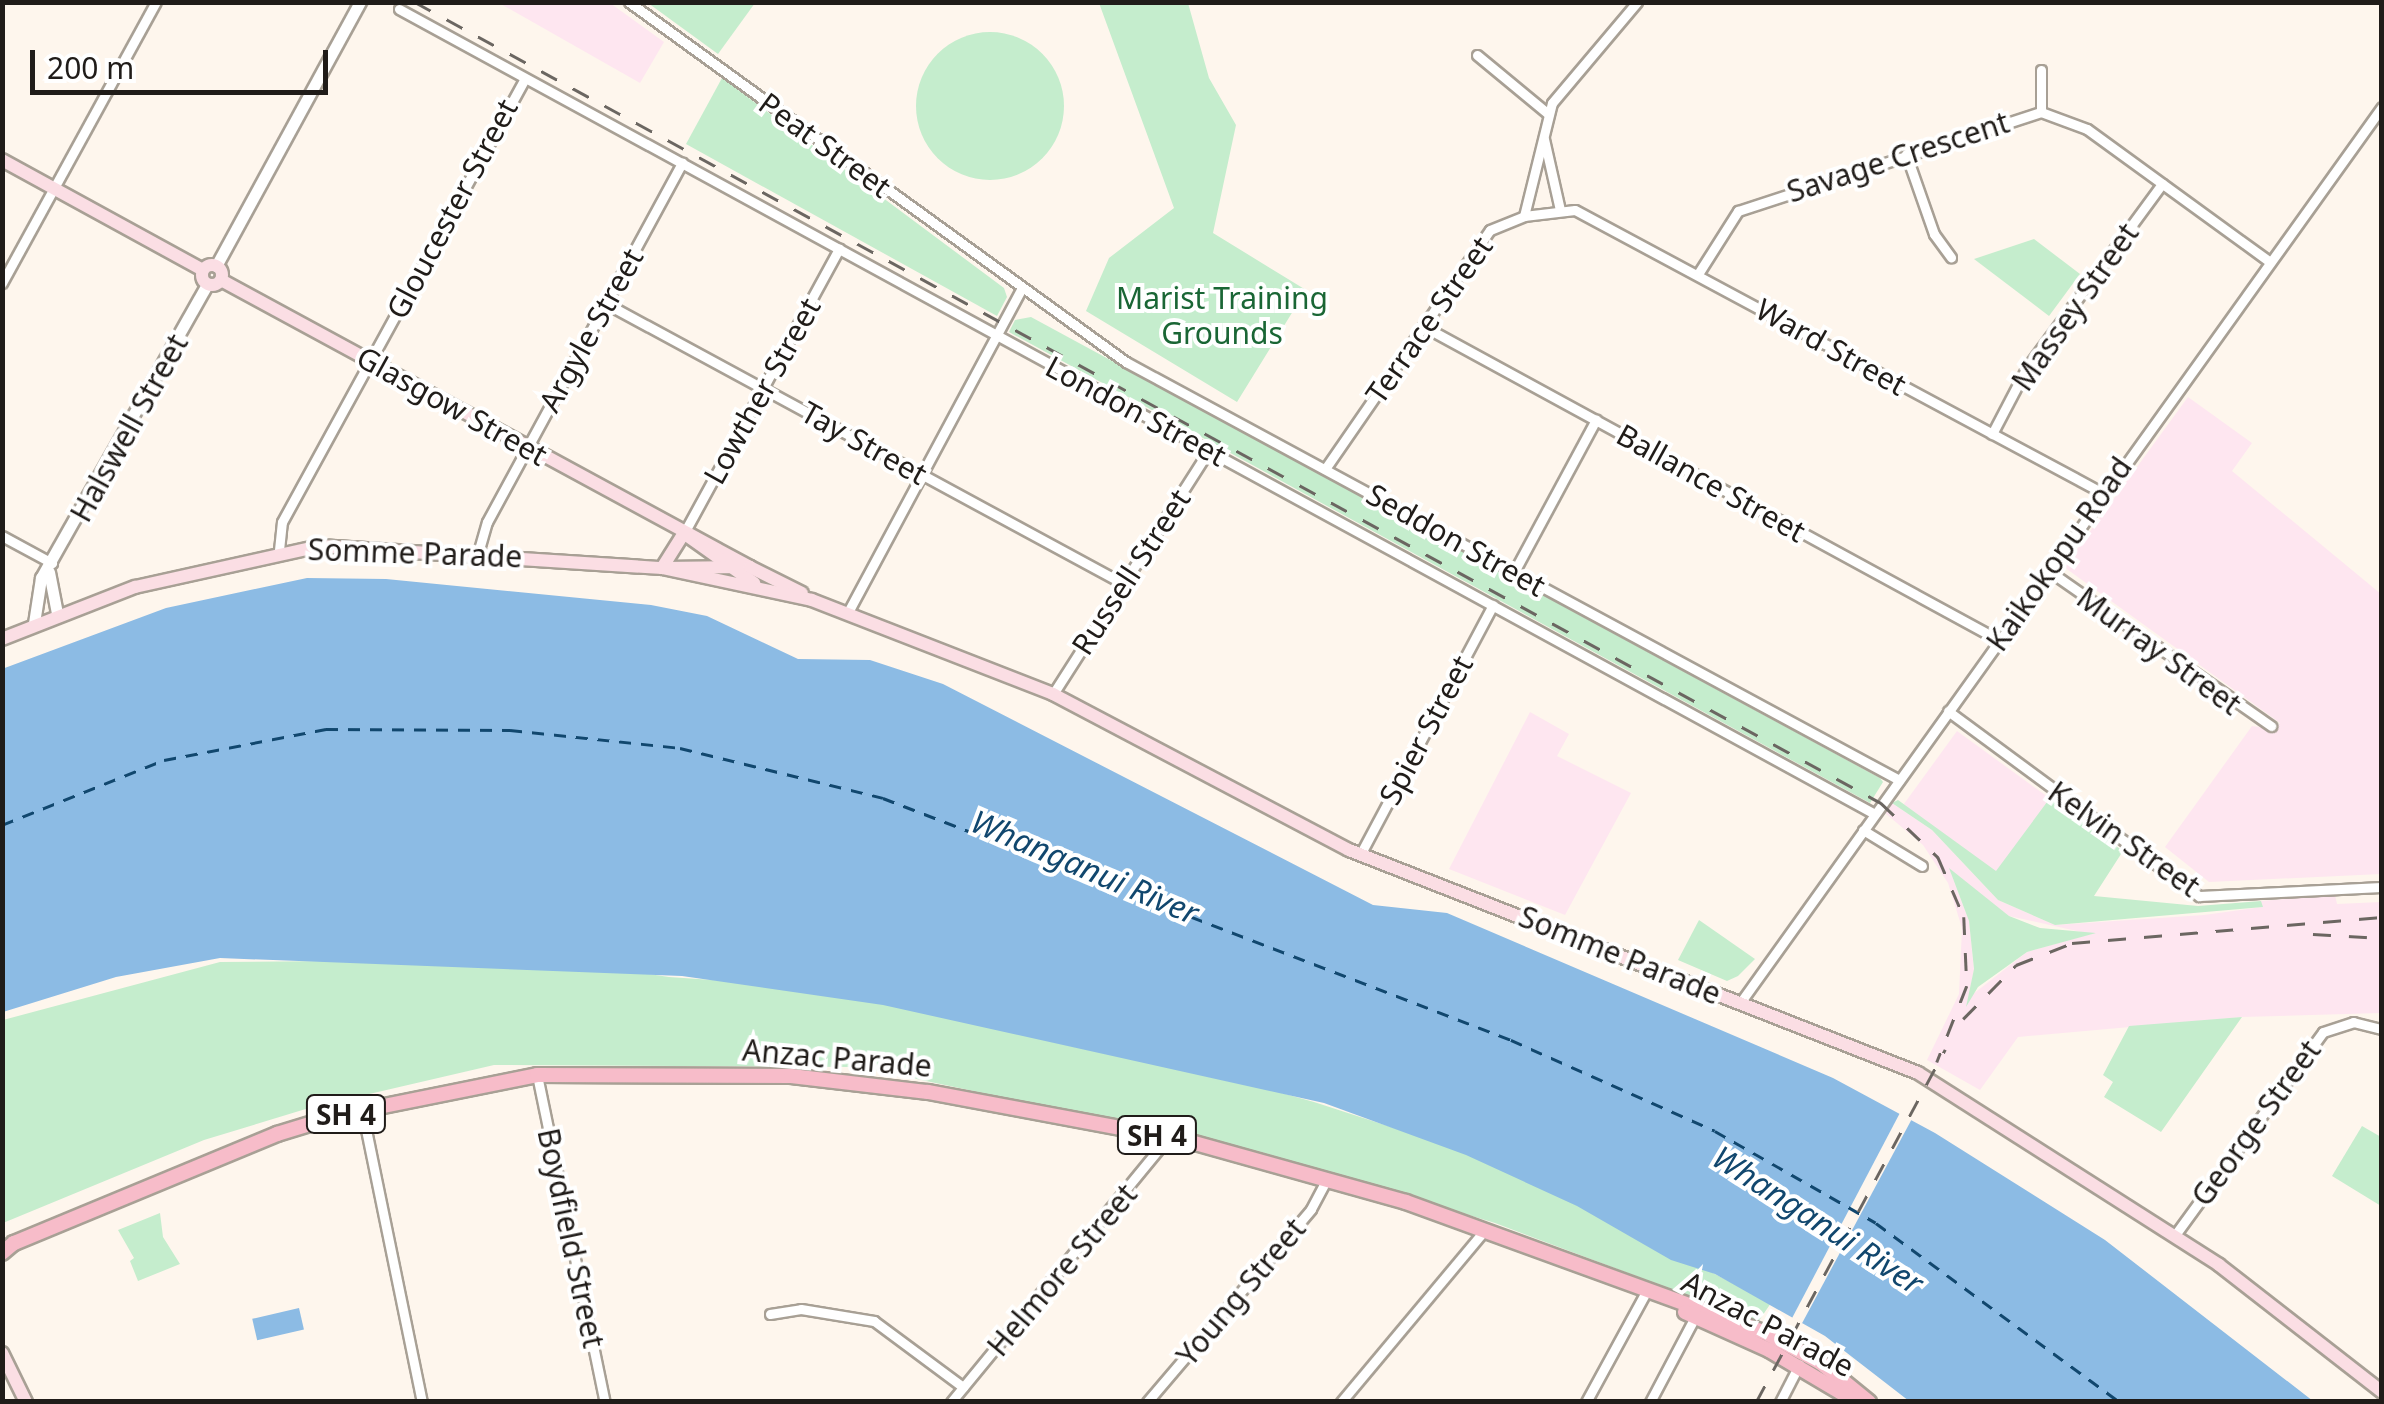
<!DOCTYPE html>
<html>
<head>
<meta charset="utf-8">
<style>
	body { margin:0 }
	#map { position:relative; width:2384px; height:1404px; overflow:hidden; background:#fef6ed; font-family:"Noto Sans",sans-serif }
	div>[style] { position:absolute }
	.industrial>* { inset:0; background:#fee6f0; transform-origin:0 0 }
	.green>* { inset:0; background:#c5edcd }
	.round { border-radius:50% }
	.water>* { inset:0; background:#8cbbe4; transform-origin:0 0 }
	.pier>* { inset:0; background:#fef6ed }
	.ferry>* { height:2.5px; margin-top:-1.25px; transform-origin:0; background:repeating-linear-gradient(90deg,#11476e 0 12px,transparent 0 22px) }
	.roads { filter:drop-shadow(2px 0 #a8a095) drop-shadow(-2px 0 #a8a095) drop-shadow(0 2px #a8a095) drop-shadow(0 -2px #a8a095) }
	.minor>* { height:9px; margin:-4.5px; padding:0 4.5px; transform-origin:4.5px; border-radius:4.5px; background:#fff }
	.tertiary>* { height:11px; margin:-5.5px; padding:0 5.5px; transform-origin:5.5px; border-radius:5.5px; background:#fff }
	.secondary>* { height:12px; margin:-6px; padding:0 6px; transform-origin:6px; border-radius:6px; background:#fbdee4 }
	.secondary>.ring { margin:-6px; padding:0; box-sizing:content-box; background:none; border:12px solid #fbdee4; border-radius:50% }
	.primary>* { height:14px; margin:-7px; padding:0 7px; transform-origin:7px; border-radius:7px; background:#f7bcc9 }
	.rail>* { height:2.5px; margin-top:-1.25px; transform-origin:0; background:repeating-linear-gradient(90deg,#6b6661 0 18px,transparent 0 36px) }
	span { translate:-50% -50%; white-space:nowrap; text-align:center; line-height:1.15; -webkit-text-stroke:8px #fff; paint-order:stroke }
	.shield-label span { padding:2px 8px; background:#fff; border:2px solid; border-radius:8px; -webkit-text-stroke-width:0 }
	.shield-label { font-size:28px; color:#201c19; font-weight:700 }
	.street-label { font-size:30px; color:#201c19 }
	.park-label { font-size:30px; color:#1a6635 }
	.water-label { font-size:32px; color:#11476e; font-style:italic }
	.frame { position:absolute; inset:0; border:5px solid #201c19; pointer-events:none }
	.scale { position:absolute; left:30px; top:50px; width:298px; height:45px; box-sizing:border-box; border:5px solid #201c19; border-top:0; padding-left:12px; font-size:30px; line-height:35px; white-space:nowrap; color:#201c19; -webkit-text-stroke:8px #fff; paint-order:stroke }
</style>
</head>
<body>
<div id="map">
	<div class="industrial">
		<div style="clip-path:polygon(499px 3px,610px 3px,664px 42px,640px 83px)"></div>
		<div style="clip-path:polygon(2188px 397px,2252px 443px,2232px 471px,2381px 594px,2381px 874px,2209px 882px,2165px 847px,2252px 726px,2275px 729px,2280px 723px,2064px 567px)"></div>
		<div style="clip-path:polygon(1530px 712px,1569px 734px,1557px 756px,1631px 793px,1565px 915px,1449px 869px)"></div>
		<div style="left:1957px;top:731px;width:115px;height:91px;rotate:36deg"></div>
		<div style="clip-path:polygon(evenodd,1892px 803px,1932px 830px,1998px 900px,2055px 925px,2204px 915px,2262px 907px,2261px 901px,2335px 895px,2337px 904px,2381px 902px,2381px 1013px,2242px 1017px,2018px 1037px,1980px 1090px,1927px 1060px,1959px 994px,1962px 928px,1948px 883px,1923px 845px,1885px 813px,1892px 803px,1951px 873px,2009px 916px,2090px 934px,2027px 952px,1968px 998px,1974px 970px,1969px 921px,1951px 873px)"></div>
	</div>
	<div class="green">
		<div style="clip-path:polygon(648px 3px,755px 3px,718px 54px)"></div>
		<div style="clip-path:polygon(1099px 3px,1188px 3px,1209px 78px,1236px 125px,1213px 233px,1306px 290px,1237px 402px,1086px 311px,1109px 258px,1174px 208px)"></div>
		<div class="round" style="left:916px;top:32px;width:148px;height:148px"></div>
		<div style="clip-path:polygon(722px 78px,1004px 288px,1007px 297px,997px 316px,686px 144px)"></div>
		<div style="clip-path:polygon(2034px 239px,2080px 274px,2049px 316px,1974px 259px)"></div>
		<div style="clip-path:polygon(1031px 317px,1880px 778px,1883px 782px,1870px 803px,1009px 332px,1015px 320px)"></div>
		<div style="clip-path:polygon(2050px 798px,2123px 851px,2094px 896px,2198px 906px,2261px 901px,2263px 907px,2055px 925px,1998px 900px,1932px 830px,1892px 803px,1898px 800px,1996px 871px)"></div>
		<div style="clip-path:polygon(1949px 868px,2009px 916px,2040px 928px,2096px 933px,2027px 952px,1978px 987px,1966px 1007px,1974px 969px,1969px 921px)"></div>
		<div style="clip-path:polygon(1699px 920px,1755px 959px,1738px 976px,1727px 981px,1678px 960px)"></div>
		<div style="clip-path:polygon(549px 959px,669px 977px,784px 985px,1140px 1054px,1314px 1102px,1496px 1161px,1771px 1303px,1758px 1322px,1495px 1223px,1261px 1152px,860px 1067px,494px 1065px,309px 1108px,204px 1140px,3px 1223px,3px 1020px,220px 962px)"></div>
		<div style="clip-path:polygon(2242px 1017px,2161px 1132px,2104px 1097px,2113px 1082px,2103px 1075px,2129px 1026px)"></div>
		<div style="clip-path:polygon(2362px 1126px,2381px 1137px,2381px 1206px,2332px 1176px)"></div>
		<div style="clip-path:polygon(160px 1213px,163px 1237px,180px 1264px,138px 1281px,130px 1261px,134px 1258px,118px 1230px)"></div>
	</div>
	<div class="water">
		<div style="clip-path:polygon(307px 578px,386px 579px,651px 605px,707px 616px,798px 659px,870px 660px,943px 684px,1373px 905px,1447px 913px,1833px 1078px,1935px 1133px,2105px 1240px,2313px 1401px,1909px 1401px,1825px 1336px,1715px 1274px,1671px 1260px,1577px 1206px,1466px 1155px,1324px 1103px,883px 1005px,682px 976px,220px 958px,116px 977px,3px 1012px,2px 669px,166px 608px)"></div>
		<div style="left:299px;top:1308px;width:22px;height:48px;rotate:77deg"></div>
	</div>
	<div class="pier">
		<div style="clip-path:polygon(1902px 1109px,1914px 1115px,1800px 1327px,1790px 1322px)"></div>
	</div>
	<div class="ferry">
		<div style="left:2px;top:825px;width:175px;rotate:-21.9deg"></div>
		<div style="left:164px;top:760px;width:165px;rotate:-10.8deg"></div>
		<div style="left:326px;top:729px;width:184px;rotate:0.3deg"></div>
		<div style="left:510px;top:730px;width:171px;rotate:6deg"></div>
		<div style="left:680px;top:748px;width:209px;rotate:13.8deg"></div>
		<div style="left:883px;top:798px;width:673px;rotate:21.07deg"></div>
		<div style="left:1511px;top:1040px;width:223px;rotate:24deg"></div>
		<div style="left:1715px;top:1131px;width:185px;rotate:29.7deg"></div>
		<div style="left:1876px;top:1223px;width:303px;rotate:36.3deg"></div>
	</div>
	<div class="roads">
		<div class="minor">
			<div style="left:629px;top:2px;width:614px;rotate:35.92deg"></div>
			<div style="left:1126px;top:362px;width:879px;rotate:28.4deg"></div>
			<div style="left:399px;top:9px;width:1681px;rotate:28.61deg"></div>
			<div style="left:1477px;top:55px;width:91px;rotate:39.6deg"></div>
			<div style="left:2041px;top:70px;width:42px;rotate:90deg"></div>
			<div style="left:1544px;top:139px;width:73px;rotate:77.3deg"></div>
			<div style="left:1906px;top:154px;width:85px;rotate:70.7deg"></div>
			<div style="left:1934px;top:234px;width:29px;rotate:54deg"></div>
			<div style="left:1524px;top:216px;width:116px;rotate:-76.1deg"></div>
			<div style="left:1552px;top:103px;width:132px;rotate:-49.9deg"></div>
			<div style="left:1698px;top:274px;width:75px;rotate:-57.6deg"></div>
			<div style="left:1738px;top:211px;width:319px;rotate:-18.1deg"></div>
			<div style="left:2041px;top:112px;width:49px;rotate:20.3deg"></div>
			<div style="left:2087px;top:129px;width:225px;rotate:36deg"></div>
			<div style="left:2px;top:283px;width:320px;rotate:-61.3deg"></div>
			<div style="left:605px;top:303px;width:590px;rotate:28.43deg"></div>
			<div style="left:1423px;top:326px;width:656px;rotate:28.6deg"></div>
			<div style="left:1992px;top:434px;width:73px;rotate:-62.4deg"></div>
			<div style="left:2026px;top:369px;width:230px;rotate:-53.7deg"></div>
			<div style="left:1325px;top:469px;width:290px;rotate:-55.4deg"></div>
			<div style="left:1490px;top:230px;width:37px;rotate:-22deg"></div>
			<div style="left:1524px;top:216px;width:51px;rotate:-6.7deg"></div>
			<div style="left:1575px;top:210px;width:597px;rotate:28.2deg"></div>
			<div style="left:684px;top:533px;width:324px;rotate:-61.4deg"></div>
			<div style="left:2px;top:536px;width:57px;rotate:28.4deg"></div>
			<div style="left:279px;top:550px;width:28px;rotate:-84deg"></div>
			<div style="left:282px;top:522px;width:502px;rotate:-61.29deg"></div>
			<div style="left:478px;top:553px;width:32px;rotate:-74deg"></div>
			<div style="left:487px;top:522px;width:409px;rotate:-61.5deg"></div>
			<div style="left:2049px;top:571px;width:271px;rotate:34.9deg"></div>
			<div style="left:1514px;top:572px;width:173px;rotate:-61.7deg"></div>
			<div style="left:847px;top:614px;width:369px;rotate:-61.8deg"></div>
			<div style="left:1053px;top:694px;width:290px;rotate:-57.4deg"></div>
			<div style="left:1948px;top:711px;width:312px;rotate:36.4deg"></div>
			<div style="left:2199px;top:896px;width:183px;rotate:-2.8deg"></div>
			<div style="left:1863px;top:830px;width:69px;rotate:31.4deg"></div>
			<div style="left:1360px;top:855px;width:283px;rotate:-62deg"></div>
			<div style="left:1740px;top:1003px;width:1102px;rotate:-54.38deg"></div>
			<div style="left:537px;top:1075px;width:334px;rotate:78.3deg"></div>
			<div style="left:362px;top:1110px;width:298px;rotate:78.4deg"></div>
			<div style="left:2175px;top:1235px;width:251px;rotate:-53.9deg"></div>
			<div style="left:2323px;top:1032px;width:32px;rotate:-18deg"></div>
			<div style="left:2353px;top:1022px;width:30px;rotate:14deg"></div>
			<div style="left:770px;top:1314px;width:31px;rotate:-9deg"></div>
			<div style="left:801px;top:1309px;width:74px;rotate:9.3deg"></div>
			<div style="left:874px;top:1321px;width:111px;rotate:36.6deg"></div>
			<div style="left:951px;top:1402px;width:343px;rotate:-50.6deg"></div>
			<div style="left:1147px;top:1402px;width:253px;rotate:-49.6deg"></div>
			<div style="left:1311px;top:1209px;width:34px;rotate:-62deg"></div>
			<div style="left:1341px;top:1402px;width:224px;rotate:-50.1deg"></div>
			<div style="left:1586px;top:1402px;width:125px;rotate:-61.4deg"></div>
			<div style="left:1650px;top:1402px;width:96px;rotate:-62.1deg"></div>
			<div style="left:1780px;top:1402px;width:42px;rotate:-62.8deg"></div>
		</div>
		<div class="tertiary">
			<div style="left:216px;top:266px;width:301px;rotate:-61.4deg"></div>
			<div style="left:49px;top:572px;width:42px;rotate:79deg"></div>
			<div style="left:34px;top:623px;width:46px;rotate:-81.2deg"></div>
			<div style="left:41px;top:578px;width:338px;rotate:-60.5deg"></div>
		</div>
		<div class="secondary">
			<div style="left:2px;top:160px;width:229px;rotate:28.7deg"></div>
			<div class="ring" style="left:202px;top:265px;width:8px;height:8px"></div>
			<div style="left:221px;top:280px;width:602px;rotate:28.48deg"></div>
			<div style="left:685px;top:534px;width:85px;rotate:35.4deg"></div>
			<div style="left:662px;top:568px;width:41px;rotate:-57.8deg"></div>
			<div style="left:664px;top:568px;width:86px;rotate:-0.7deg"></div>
			<div style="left:750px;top:567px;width:58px;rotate:26.6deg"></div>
			<div style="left:2px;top:639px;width:143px;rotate:-21.4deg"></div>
			<div style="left:135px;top:587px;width:189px;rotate:-12.5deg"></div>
			<div style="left:320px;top:546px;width:343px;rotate:3.7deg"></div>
			<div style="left:662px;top:568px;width:153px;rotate:12deg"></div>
			<div style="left:812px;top:600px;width:259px;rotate:21.3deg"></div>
			<div style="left:1053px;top:694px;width:335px;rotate:27.8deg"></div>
			<div style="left:1349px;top:850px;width:611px;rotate:21.4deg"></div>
			<div style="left:1918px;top:1073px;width:357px;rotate:32.5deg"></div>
			<div style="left:2219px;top:1265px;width:207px;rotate:37.9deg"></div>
			<div style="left:2px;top:1353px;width:55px;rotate:63.9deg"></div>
		</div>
		<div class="primary">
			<div style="left:2px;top:1253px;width:16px;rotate:-40deg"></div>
			<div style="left:14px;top:1243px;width:285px;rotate:-22.5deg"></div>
			<div style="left:277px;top:1134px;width:65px;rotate:-17deg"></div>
			<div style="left:339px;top:1115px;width:202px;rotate:-11.4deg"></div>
			<div style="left:537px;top:1075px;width:254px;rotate:0.2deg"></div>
			<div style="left:791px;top:1076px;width:138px;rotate:6.7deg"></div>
			<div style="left:928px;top:1092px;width:260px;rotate:10.6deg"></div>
			<div style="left:1184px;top:1140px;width:230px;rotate:15.6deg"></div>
			<div style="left:1406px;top:1202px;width:385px;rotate:20deg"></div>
			<div style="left:1768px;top:1334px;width:60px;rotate:28.7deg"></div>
			<div style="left:1821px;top:1363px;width:62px;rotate:39.1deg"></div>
			<div style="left:1685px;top:1312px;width:92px;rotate:24.3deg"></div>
			<div style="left:1769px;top:1350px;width:102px;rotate:30.6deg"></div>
		</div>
	</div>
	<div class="rail">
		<div style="left:415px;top:2px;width:1671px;rotate:28.65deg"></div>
		<div style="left:1881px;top:803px;width:79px;rotate:43.5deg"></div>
		<div style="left:1938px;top:857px;width:65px;rotate:66.6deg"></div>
		<div style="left:1964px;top:917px;width:69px;rotate:87.5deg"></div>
		<div style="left:1967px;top:986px;width:82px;rotate:111.5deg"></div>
		<div style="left:2313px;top:934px;width:69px;rotate:3.3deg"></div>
		<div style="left:1963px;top:1019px;width:76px;rotate:-45.5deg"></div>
		<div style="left:2016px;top:965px;width:60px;rotate:-21.4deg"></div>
		<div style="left:2072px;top:943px;width:311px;rotate:-4.8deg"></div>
		<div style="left:1756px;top:1402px;width:400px;rotate:-61.8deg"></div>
	</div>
	<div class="shield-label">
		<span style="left:346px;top:1114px">SH 4</span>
		<span style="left:1157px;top:1135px">SH 4</span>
	</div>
	<div class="street-label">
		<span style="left:825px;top:145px;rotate:36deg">Peat Street</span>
		<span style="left:1898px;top:157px;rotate:-18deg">Savage Crescent</span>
		<span style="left:452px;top:209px;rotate:-62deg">Gloucester Street</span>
		<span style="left:2075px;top:307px;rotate:-55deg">Massey Street</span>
		<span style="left:1429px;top:320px;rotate:-55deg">Terrace Street</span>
		<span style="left:591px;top:330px;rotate:-61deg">Argyle Street</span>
		<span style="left:1831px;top:347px;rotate:29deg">Ward Street</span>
		<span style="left:762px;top:391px;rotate:-61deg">Lowther Street</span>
		<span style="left:452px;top:406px;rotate:29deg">Glasgow Street</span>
		<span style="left:1136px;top:411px;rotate:28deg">London Street</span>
		<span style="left:129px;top:428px;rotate:-61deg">Halswell Street</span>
		<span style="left:864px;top:443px;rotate:29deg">Tay Street</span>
		<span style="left:1711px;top:483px;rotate:29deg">Ballance Street</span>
		<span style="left:1456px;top:540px;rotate:29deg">Seddon Street</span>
		<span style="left:415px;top:553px;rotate:2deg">Somme Parade</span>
		<span style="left:2059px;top:554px;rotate:-55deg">Kaikokopu Road</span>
		<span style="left:1131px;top:572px;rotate:-57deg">Russell Street</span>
		<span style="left:2159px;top:651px;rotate:36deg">Murray Street</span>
		<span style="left:1426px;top:730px;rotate:-62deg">Spier Street</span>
		<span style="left:2124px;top:839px;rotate:35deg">Kelvin Street</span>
		<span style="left:1620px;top:955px;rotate:22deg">Somme Parade</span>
		<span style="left:837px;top:1058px;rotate:5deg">Anzac Parade</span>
		<span style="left:2256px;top:1123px;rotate:-54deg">George Street</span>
		<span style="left:571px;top:1238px;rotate:78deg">Boydfield Street</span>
		<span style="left:1062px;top:1270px;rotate:-50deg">Helmore Street</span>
		<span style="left:1241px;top:1292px;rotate:-50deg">Young Street</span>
		<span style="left:1768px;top:1324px;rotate:28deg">Anzac Parade</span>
	</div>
	<div class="park-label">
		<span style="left:1222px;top:315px">Marist Training<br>Grounds</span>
	</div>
	<div class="water-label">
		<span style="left:1085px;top:867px;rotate:23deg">Whanganui River</span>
		<span style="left:1818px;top:1220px;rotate:33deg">Whanganui River</span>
	</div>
	<div class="frame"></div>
	<div class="scale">200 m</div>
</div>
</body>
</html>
